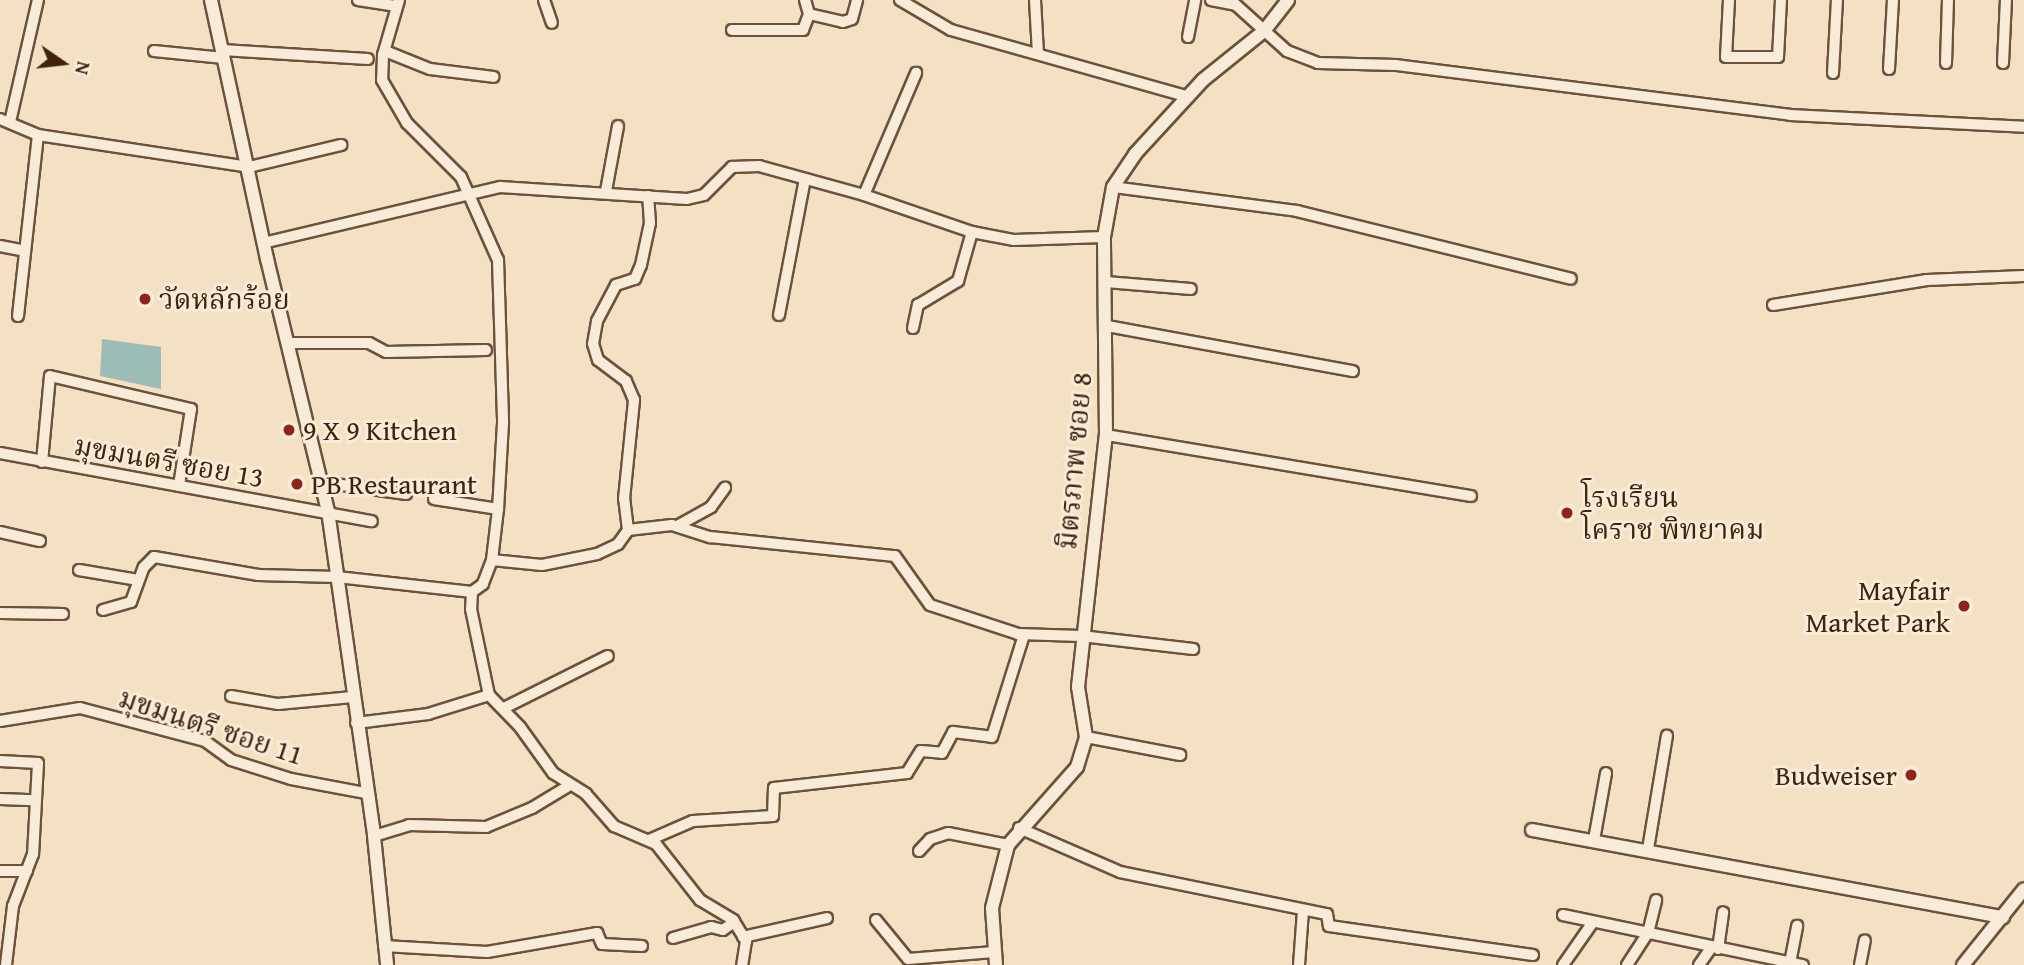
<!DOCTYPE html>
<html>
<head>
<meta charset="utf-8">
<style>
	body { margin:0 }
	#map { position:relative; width:2024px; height:965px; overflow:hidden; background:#f4e0c2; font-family:"Gentium Book Plus","Noto Serif Thai",serif }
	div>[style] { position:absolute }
	.water>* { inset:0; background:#9cbcb8 }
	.roads { filter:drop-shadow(2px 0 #6c523c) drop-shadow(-2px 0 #6c523c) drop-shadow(0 2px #6c523c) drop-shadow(0 -2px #6c523c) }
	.street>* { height:10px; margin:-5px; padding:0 5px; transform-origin:5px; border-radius:5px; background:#f8ebd7 }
	.secondary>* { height:12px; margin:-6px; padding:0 6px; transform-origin:6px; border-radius:6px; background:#f8ebd7 }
	.dots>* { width:19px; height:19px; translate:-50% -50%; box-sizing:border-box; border:4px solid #f8ebd7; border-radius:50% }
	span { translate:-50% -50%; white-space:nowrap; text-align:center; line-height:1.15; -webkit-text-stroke:6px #f8ebd7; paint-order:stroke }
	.poi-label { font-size:28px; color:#3f230f }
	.left { translate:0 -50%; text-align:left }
	.right { translate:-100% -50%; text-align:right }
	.street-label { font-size:28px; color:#3f230f }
	.north { position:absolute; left:28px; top:28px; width:70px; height:70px; -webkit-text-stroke:5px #f8ebd7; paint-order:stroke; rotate:104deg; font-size:19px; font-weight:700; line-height:28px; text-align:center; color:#3f230f }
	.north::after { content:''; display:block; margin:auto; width:24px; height:32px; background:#3f230f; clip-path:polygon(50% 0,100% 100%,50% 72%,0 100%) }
</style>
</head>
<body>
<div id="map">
	<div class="water">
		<div style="clip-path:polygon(102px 339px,161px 347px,161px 389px,100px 376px)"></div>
	</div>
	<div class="roads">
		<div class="street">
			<div style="left:358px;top:0;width:39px;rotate:9deg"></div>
			<div style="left:399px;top:0;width:57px;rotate:106.2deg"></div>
			<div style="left:383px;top:55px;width:25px;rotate:92deg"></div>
			<div style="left:382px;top:80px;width:50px;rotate:59.8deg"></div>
			<div style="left:407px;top:123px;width:76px;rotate:45deg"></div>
			<div style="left:461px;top:177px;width:91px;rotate:66deg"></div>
			<div style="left:498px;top:260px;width:163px;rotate:88.2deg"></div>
			<div style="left:503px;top:423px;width:86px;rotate:93.3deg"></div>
			<div style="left:498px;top:509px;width:51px;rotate:96.7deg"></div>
			<div style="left:492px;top:560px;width:26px;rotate:111deg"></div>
			<div style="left:483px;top:584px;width:14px;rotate:144deg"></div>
			<div style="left:472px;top:592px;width:17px;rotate:93deg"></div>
			<div style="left:471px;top:609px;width:88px;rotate:78.2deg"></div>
			<div style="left:489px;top:695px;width:45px;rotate:45.9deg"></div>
			<div style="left:520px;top:727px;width:57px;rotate:54.3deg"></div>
			<div style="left:553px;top:773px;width:39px;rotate:32deg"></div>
			<div style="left:586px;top:794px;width:43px;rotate:48.8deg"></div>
			<div style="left:614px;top:826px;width:46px;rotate:23.2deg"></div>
			<div style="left:656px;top:844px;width:71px;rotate:51.8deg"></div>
			<div style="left:700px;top:900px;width:39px;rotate:31deg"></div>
			<div style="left:733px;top:920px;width:25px;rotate:58deg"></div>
			<div style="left:746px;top:941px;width:24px;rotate:99deg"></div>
			<div style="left:544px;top:0;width:24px;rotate:71deg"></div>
			<div style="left:805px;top:0;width:15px;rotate:74deg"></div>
			<div style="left:809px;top:14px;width:35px;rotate:13deg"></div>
			<div style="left:843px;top:22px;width:9px;rotate:-18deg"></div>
			<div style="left:852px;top:19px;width:20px;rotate:-75deg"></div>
			<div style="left:900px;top:0;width:59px;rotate:30.5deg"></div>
			<div style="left:951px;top:30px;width:247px;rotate:15.7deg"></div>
			<div style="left:1035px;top:0;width:53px;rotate:86.8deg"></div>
			<div style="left:1211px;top:0;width:25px;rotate:11deg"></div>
			<div style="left:1236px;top:5px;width:69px;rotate:42deg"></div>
			<div style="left:1287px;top:51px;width:33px;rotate:21deg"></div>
			<div style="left:1318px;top:63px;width:78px;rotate:1.5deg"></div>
			<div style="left:1396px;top:65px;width:397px;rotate:7.2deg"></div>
			<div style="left:1790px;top:115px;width:234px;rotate:2.9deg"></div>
			<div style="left:1729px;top:0;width:57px;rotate:93deg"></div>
			<div style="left:1726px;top:57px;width:52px"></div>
			<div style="left:1778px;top:57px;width:57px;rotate:-87deg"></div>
			<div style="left:732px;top:30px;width:71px"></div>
			<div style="left:803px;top:30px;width:17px;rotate:-69deg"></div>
			<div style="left:1188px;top:37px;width:38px;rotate:-79deg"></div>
			<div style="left:222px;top:50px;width:146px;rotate:3.5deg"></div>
			<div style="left:154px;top:51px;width:70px;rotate:5.7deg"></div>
			<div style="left:385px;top:51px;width:48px;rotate:21.8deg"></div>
			<div style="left:430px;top:69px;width:64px;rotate:7.1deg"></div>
			<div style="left:1946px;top:63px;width:63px;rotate:-88.2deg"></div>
			<div style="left:2003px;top:63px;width:63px;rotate:-87.3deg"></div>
			<div style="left:1889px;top:69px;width:69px;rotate:-86.7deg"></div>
			<div style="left:1833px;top:73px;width:73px;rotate:-86.9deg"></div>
			<div style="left:0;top:119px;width:41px;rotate:22.8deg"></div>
			<div style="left:38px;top:135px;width:213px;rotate:8.6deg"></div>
			<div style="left:249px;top:167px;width:95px;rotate:-13.4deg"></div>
			<div style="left:10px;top:122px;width:125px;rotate:-77.1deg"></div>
			<div style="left:1113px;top:187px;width:186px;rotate:7.4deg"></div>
			<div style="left:1297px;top:211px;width:282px;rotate:13.9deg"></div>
			<div style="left:606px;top:191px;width:66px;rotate:-79.5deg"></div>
			<div style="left:864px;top:195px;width:133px;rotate:-66.9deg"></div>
			<div style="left:263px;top:243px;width:244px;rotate:-13.3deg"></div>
			<div style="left:500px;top:187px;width:187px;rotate:3.7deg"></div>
			<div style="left:687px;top:199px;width:17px;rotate:-13deg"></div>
			<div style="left:704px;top:195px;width:40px;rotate:-45deg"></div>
			<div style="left:732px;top:167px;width:27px;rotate:-2deg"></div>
			<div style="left:759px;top:166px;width:109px;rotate:15.4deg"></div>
			<div style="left:864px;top:195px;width:114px;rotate:18.9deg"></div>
			<div style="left:972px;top:232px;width:43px;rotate:10.8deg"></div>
			<div style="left:1014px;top:240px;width:90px;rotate:-1.9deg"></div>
			<div style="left:0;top:246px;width:25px;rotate:11deg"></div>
			<div style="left:1106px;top:282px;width:85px;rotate:4.7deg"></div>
			<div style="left:1773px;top:305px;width:156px;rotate:-9.2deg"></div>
			<div style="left:1927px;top:280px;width:97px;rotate:-2.4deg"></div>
			<div style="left:779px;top:315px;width:138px;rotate:-79.2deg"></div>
			<div style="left:18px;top:316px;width:182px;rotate:-83.7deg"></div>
			<div style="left:1107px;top:326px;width:250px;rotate:10.4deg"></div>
			<div style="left:913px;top:328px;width:24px;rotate:-78deg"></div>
			<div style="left:918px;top:305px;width:47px;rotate:-31deg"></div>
			<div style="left:958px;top:281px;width:51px;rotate:-74.1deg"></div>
			<div style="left:287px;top:343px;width:82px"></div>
			<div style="left:369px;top:343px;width:19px;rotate:28deg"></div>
			<div style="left:386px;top:352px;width:100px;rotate:-1.1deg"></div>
			<div style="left:1106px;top:435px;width:370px;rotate:9.5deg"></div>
			<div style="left:0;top:453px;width:378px;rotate:10.4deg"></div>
			<div style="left:42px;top:462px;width:86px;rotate:-84.7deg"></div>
			<div style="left:50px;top:376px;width:145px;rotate:13.2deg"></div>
			<div style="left:191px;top:409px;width:78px;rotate:98.9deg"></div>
			<div style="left:321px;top:482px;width:86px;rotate:8deg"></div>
			<div style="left:434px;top:499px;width:65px;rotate:8.9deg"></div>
			<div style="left:677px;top:526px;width:39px;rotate:-29deg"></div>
			<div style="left:711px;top:507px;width:24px;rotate:-54deg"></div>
			<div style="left:628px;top:530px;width:31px;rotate:-97deg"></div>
			<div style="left:624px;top:499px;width:100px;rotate:-84.2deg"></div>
			<div style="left:634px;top:400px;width:21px;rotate:-113deg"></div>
			<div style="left:626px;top:381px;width:35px;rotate:-143deg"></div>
			<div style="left:598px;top:360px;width:17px;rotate:-107deg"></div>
			<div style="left:593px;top:344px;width:23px;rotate:-80deg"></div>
			<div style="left:597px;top:321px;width:41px;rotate:-62.2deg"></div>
			<div style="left:616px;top:285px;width:20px;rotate:-18deg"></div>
			<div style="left:635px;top:279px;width:15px;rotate:-67deg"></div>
			<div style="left:641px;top:265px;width:43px;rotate:-77.9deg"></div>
			<div style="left:650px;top:223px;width:27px;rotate:-94deg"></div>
			<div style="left:0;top:532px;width:41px;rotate:12.7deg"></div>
			<div style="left:492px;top:560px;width:50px;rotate:5.7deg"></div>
			<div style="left:542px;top:565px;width:56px;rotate:-11.3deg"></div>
			<div style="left:597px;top:554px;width:23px;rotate:-25deg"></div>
			<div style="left:618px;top:544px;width:17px;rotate:-54deg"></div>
			<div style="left:628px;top:530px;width:44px;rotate:-6.5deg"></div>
			<div style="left:672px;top:525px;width:40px;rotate:18deg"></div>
			<div style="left:710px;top:537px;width:186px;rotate:5.9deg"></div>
			<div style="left:895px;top:556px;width:60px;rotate:54.5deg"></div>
			<div style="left:930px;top:605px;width:93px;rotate:18.2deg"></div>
			<div style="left:1018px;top:634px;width:63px;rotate:1.8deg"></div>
			<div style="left:1081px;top:636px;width:113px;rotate:6.6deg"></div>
			<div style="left:79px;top:570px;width:60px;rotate:9.6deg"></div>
			<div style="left:103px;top:610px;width:29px;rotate:-16deg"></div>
			<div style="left:131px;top:602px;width:37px;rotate:-70deg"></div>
			<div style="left:144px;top:567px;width:14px;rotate:-45deg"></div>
			<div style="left:154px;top:557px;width:106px;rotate:9.8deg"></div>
			<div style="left:258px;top:575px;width:79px;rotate:1.5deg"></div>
			<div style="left:337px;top:577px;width:136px;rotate:6.3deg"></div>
			<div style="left:0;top:613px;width:63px;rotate:0.9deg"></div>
			<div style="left:231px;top:696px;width:48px;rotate:9.7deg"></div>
			<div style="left:278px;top:704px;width:75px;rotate:-5.3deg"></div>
			<div style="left:504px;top:708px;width:116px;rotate:-26.6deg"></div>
			<div style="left:0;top:721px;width:81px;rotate:-9.2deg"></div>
			<div style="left:80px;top:708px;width:129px;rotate:14.8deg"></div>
			<div style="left:205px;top:741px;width:32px;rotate:36deg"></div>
			<div style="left:231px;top:760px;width:63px;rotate:17.6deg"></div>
			<div style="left:291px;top:779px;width:75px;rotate:10.7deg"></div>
			<div style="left:356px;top:723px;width:73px;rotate:-7.1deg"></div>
			<div style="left:428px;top:714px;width:64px;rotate:-17.3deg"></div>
			<div style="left:1086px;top:737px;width:96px;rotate:10.8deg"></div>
			<div style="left:0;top:761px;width:38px;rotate:3deg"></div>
			<div style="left:38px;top:763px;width:91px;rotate:93.1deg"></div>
			<div style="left:33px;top:854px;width:56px;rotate:111deg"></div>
			<div style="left:13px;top:906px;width:59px;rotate:96.8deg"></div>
			<div style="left:0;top:799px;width:34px;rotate:2deg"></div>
			<div style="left:1019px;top:828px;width:110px;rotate:23.5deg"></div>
			<div style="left:1120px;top:872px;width:211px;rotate:11.5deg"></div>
			<div style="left:1327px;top:914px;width:12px;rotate:81deg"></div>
			<div style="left:1329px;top:926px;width:206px;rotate:8.1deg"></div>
			<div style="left:374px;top:836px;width:37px;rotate:-17deg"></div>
			<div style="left:409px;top:825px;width:77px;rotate:1.5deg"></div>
			<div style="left:486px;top:827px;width:50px;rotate:-22.4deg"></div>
			<div style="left:532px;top:808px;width:44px;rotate:-31.2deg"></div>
			<div style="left:649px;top:840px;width:48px;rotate:-23.4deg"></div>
			<div style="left:693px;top:821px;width:80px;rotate:-3.6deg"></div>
			<div style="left:773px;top:816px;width:28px;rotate:-88deg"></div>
			<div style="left:774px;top:788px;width:134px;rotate:-6.4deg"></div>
			<div style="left:907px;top:773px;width:26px;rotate:-58deg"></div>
			<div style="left:921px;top:751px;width:21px;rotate:5deg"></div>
			<div style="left:942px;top:753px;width:24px;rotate:-62deg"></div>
			<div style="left:953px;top:732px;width:39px;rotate:7deg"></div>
			<div style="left:992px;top:737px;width:107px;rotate:-72.6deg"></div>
			<div style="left:1594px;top:840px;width:68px;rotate:-79.8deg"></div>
			<div style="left:1648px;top:849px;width:115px;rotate:-80.5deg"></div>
			<div style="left:919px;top:851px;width:16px;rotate:-47deg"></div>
			<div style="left:930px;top:839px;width:19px;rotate:-18deg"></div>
			<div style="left:948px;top:833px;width:61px;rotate:11.3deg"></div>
			<div style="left:0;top:871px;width:27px"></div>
			<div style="left:1563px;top:915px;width:245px;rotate:11.8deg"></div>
			<div style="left:876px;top:920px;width:50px;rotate:50.6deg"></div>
			<div style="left:908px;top:959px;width:86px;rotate:-4.7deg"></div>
			<div style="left:743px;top:937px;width:86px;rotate:-12.7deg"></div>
			<div style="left:673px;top:938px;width:40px;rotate:-16deg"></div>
			<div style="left:711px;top:927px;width:12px;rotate:14deg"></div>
			<div style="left:723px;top:930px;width:14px;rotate:-36deg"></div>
			<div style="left:384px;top:946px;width:103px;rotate:3.3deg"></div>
			<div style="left:487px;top:952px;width:112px;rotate:-9.8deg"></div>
			<div style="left:597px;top:933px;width:12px;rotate:66deg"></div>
			<div style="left:602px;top:944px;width:40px;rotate:2.9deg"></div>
			<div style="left:1718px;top:949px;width:37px;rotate:-82deg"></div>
			<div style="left:1790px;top:963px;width:38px;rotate:-79deg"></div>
			<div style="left:1299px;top:965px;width:54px;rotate:-85.8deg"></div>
			<div style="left:1563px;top:965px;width:52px;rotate:-55.1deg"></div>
			<div style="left:1627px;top:965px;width:38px;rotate:-57deg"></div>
			<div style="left:1648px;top:933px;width:34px;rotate:-76deg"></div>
			<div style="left:1699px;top:965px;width:21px;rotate:-55deg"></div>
			<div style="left:1860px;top:965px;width:25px;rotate:-79deg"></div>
		</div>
		<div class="secondary">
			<div style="left:211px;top:0;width:265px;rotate:77.8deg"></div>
			<div style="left:267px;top:259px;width:259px;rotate:76.4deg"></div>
			<div style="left:328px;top:511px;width:328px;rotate:81.9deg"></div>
			<div style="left:374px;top:836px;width:130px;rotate:84.2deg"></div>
			<div style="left:1532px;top:830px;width:479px;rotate:10.5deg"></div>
			<div style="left:996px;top:965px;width:57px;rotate:-94deg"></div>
			<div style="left:992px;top:908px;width:65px;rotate:-75.7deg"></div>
			<div style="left:1008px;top:845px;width:104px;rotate:-48.5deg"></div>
			<div style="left:1077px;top:767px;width:31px;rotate:-73deg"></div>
			<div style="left:1086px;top:737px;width:51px;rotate:-99.1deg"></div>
			<div style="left:1078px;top:687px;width:254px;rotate:-83.7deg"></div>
			<div style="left:1106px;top:435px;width:198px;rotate:-90.6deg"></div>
			<div style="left:1104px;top:237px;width:51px;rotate:-79.8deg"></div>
			<div style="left:1113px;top:187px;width:40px;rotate:-56deg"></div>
			<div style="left:1135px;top:154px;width:100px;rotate:-47.4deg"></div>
			<div style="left:1203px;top:80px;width:78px;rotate:-38.8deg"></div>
			<div style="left:1264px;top:31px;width:39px;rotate:-52deg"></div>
			<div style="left:1963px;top:965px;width:97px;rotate:-51.2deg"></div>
		</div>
	</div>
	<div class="dots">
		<div style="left:145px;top:299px;background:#8f2418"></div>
		<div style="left:289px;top:430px;background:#8f2418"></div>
		<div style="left:297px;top:484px;background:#8f2418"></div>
		<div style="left:1567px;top:513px;background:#8f2418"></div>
		<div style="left:1964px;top:606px;background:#8f2418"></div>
		<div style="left:1911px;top:775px;background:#8f2418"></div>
	</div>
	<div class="poi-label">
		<span class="left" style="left:159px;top:299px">วัดหลักร้อย</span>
		<span class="left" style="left:303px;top:430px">9 X 9 Kitchen</span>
		<span class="left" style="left:311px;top:484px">PB Restaurant</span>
		<span class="left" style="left:1581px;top:513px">โรงเรียน<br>โคราช พิทยาคม</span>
		<span class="right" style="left:1950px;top:606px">Mayfair<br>Market Park</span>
		<span class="right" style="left:1897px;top:775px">Budweiser</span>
	</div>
	<div class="street-label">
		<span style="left:169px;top:461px;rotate:10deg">มุขมนตรี ซอย 13</span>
		<span style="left:1074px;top:461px;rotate:-85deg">มิตรภาพ ซอย 8</span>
		<span style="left:211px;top:726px;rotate:18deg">มุขมนตรี ซอย 11</span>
	</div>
	<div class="north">N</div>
</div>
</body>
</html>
